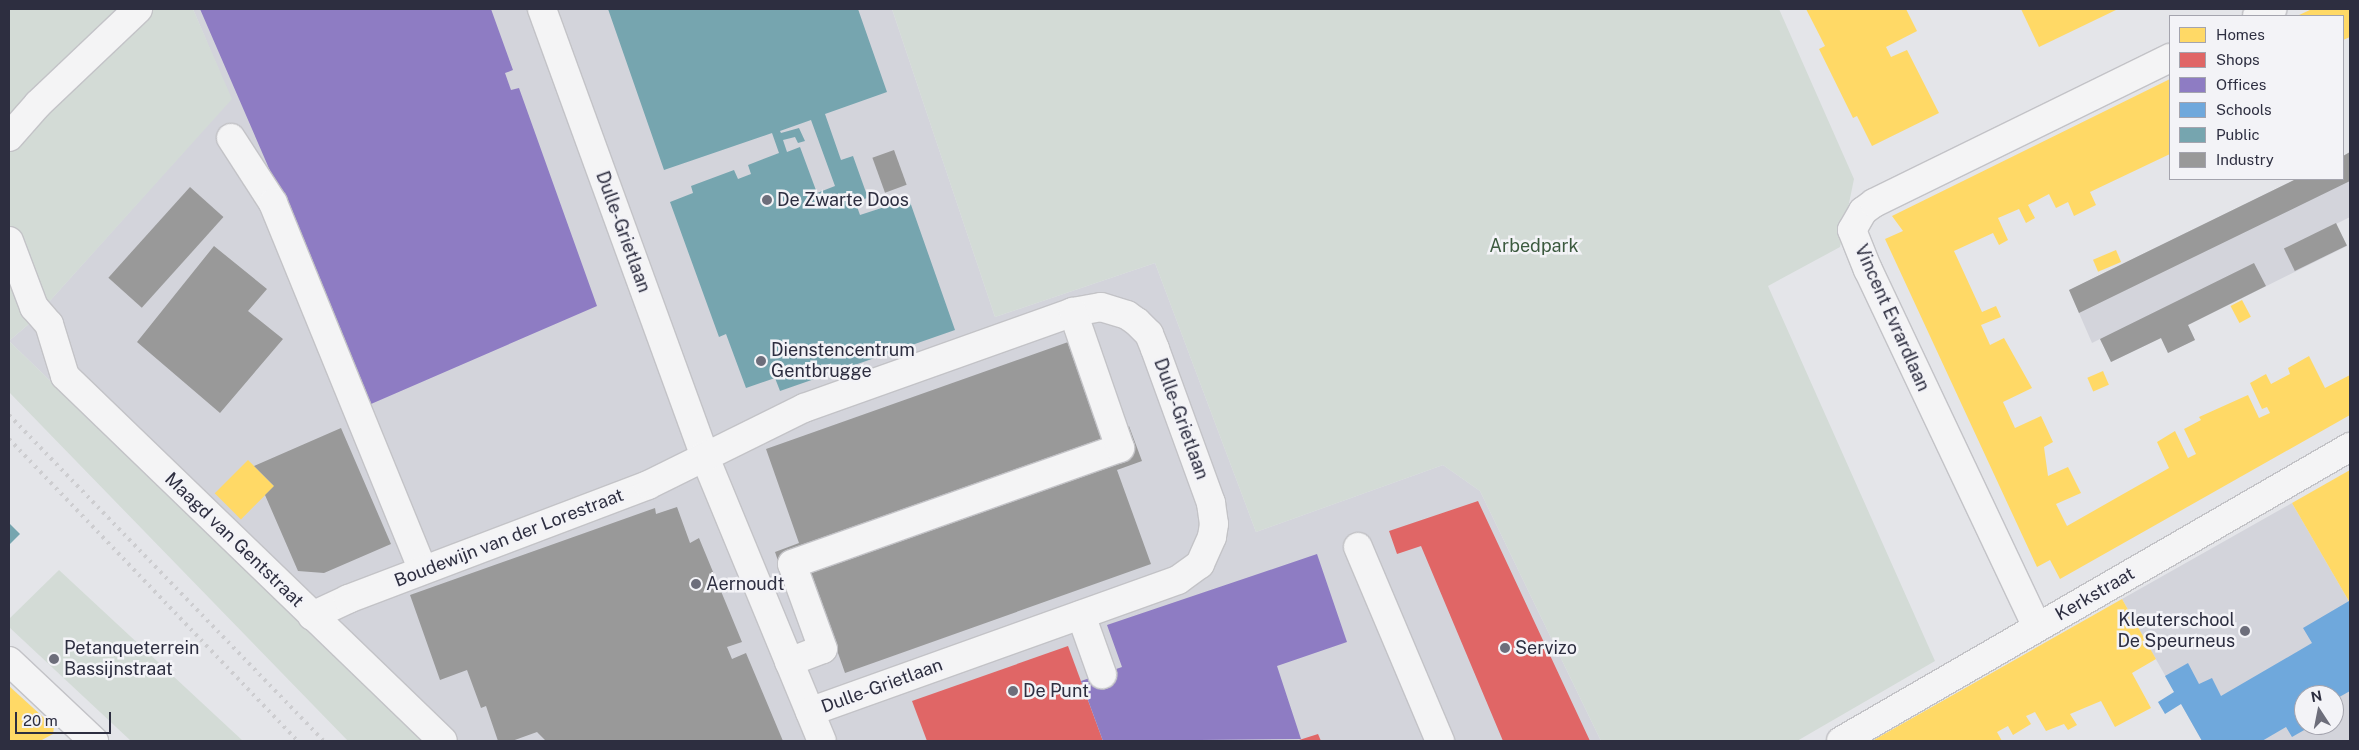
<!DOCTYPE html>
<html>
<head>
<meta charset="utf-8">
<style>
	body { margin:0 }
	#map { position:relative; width:2359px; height:750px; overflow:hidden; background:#e4e5e9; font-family:"Public Sans",sans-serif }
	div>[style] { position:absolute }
	.built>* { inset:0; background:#d3d4db }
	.green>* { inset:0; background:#d3dbd6 }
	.homes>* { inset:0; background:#ffd966; transform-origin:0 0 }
	.shops>* { inset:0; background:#e06666 }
	.offices>* { inset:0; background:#8e7cc3 }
	.schools>* { inset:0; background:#6fa8dc }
	.public>* { inset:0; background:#76a5af }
	.industry>* { inset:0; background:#999; transform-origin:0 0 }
	.roads { filter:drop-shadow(1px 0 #c3c3c7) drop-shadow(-1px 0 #c3c3c7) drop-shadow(0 1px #c3c3c7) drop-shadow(0 -1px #c3c3c7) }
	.minor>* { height:28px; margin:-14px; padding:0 14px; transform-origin:14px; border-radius:14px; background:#f4f4f5 }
	.rail>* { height:4px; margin-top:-2px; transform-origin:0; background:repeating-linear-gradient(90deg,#cdcdd0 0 2.5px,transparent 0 7.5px) }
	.dots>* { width:14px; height:14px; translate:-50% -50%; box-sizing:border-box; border:2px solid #f3f3f7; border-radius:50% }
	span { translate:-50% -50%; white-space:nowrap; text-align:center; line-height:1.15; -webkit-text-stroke:5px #f3f3f7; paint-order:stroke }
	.poi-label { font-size:18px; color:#2d2e40 }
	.left { translate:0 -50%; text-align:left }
	.right { translate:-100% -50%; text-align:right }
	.street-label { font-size:18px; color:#2d2e40 }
	.park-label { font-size:18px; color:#3c5a3f }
	.frame { position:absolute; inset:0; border:10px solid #2d2e40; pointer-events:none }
	.legend { position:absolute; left:2169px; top:15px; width:175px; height:165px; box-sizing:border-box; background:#f3f3f7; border:1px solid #a4a4ae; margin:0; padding:6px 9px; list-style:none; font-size:15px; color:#2d2e40 }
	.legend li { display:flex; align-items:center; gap:10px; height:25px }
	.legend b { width:25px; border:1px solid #a4a4ae }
	.north { position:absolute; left:2294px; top:685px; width:50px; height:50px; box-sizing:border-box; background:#f3f3f7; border:1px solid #a4a4ae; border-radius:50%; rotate:349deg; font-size:14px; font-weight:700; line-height:20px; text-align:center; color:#2d2e40 }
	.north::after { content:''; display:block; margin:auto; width:18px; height:22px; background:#6d6e7b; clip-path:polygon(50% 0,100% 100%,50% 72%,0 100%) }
	.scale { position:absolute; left:15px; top:712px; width:96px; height:22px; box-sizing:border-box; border:2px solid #2d2e40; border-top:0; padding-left:6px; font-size:15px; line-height:18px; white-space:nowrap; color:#2d2e40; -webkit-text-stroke:4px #f3f3f7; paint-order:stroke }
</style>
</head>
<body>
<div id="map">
	<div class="built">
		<div style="clip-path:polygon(193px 9px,892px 9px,995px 317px,1155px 263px,1256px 532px,1443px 465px,1480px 491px,1601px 741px,423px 741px,9px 341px,30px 323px,231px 99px)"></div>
		<div style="clip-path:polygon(2350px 152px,2350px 217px,2336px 224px,2347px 246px,2188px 325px,2195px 340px,2168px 353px,2161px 338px,2111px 362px,2100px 339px,2092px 343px,2069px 290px,2296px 179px,2343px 179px,2343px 156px)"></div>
		<div style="clip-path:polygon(evenodd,2292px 503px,2350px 603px,2350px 741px,2202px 741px,2122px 599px,2292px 503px,2304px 695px,2334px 695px,2334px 725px,2304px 725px,2304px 695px)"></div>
	</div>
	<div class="green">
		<div style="clip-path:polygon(9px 9px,193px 9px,232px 99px,30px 323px,9px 341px,423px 741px,348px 741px,9px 392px)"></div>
		<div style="clip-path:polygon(892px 9px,1779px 9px,1854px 179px,1840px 247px,1768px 286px,1935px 661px,1797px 741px,1601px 741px,1480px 491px,1443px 465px,1256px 532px,1155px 263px,995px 317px)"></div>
		<div style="clip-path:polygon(59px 570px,243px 741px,131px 741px,9px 627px,9px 619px)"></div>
	</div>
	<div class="homes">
		<div style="clip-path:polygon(1806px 9px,1906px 9px,1917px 31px,1886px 47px,1891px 57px,1907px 50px,1939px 113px,1872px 146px,1857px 116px,1853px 118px,1819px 49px,1825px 46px)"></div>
		<div style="clip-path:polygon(2021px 9px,2118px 9px,2039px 47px)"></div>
		<div style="clip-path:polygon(2312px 9px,2350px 9px,2350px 37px,2343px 40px,2343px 16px,2297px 16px)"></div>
		<div style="clip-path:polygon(2170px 79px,2170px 154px,2090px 192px,2096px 205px,2074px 216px,2068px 202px,2056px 208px,2049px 194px,2028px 205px,2035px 218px,2026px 223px,2019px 209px,1998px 218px,2008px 240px,1999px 245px,1993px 233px,1954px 251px,1982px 312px,1996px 306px,2001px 317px,1981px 325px,1990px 345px,2004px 338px,2032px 388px,2003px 402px,2015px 428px,2041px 416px,2053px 442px,2044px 447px,2048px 476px,2068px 467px,2081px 493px,2056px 504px,2067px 526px,2169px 468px,2157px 442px,2175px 431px,2188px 458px,2196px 454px,2184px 429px,2201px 420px,2199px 417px,2248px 395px,2259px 418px,2270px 413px,2267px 407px,2262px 409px,2250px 383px,2266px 374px,2271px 384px,2290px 374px,2288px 368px,2309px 356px,2325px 388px,2350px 375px,2350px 415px,2060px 579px,2050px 560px,2037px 567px,1885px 239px,1903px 231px,1892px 216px)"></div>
		<div style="left:2116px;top:250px;width:13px;height:25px;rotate:67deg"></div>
		<div style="left:2242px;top:300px;width:19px;height:13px;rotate:62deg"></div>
		<div style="left:2103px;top:371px;width:15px;height:17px;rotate:67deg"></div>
		<div style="left:248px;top:460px;width:37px;height:47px;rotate:45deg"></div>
		<div style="clip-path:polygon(2350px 470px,2350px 603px,2292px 503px)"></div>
		<div style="clip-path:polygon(2122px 599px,2156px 659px,2132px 673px,2151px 708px,2115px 727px,2101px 701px,2070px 714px,2077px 725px,2068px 730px,2064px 724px,2046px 731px,2035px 712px,2026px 716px,2031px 724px,2013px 735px,2008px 726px,1997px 732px,2002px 741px,1872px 741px)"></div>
		<div style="clip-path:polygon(9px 686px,54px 727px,53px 734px,40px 741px,9px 741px)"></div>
	</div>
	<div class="shops">
		<div style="clip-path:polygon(1478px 501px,1590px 741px,1503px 741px,1421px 546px,1397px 554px,1389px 531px)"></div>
		<div style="clip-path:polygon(1068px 646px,1103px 741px,927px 741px,912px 701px)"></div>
		<div style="clip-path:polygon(1318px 734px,1321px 741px,1296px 741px)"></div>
	</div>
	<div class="offices">
		<div style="clip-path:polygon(200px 9px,491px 9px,513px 70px,505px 73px,511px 90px,519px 88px,597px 306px,371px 404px)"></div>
		<div style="clip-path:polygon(1317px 554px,1347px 642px,1277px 666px,1301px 739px,1103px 741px,1081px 681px,1122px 667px,1107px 625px)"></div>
	</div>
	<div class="schools">
		<div style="clip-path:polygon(2349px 601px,2350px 691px,2334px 700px,2334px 695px,2304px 695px,2304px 725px,2313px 725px,2292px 737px,2286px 727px,2262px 741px,2202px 741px,2181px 704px,2165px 714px,2158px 702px,2174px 692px,2165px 676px,2188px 663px,2199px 684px,2212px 678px,2221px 696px,2312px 643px,2303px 628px)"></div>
	</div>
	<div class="public">
		<div style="clip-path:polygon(evenodd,608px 9px,858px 9px,887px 92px,825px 114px,841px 160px,853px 156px,868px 198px,855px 201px,860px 215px,909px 199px,955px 330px,780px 391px,775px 378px,746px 388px,726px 334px,719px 337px,670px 202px,693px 193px,691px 186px,734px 170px,738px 179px,751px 174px,748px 165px,779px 153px,772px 133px,664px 170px,608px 9px,811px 120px,835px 186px,817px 193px,800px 147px,787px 152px,783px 140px,795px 137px,798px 143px,805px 141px,799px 128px,781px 133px,780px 131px,811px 120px)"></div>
		<div style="clip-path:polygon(9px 523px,20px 534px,9px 545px)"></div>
	</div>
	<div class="industry">
		<div style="left:894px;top:150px;width:37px;height:23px;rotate:70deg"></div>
		<div style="clip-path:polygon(2350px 152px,2350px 181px,2079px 313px,2069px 290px,2296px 179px,2343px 179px,2343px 156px)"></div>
		<div style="left:190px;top:187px;width:45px;height:122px;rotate:42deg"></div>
		<div style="left:2336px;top:223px;width:25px;height:58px;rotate:64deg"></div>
		<div style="clip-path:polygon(214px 246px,267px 289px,248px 311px,283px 339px,220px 413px,137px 342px)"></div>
		<div style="clip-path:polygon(2254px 263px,2266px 286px,2188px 325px,2195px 340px,2168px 353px,2161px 338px,2111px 362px,2100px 339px)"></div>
		<div style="clip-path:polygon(1071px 341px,1105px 435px,1129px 426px,1142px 461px,1117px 470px,1151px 564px,845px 673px,812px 579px,787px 587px,775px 552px,799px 543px,766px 449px)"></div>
		<div style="clip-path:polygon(341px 428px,391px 544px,324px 573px,298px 571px,265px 495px,274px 486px,254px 466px)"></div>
		<div style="clip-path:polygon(677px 507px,690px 543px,699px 538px,742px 642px,727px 647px,732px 659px,746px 653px,783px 741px,546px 741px,537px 732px,512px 741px,498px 741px,486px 706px,481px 708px,467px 670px,440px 680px,410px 595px,655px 508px,656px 514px)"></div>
	</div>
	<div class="roads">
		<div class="minor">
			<div style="left:542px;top:9px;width:475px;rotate:70deg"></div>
			<div style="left:704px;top:455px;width:309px;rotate:67.6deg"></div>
			<div style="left:2257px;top:16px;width:17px;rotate:-25deg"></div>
			<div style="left:9px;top:137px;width:44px;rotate:-48.7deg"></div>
			<div style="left:38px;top:104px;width:138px;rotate:-43.5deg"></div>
			<div style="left:231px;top:138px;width:77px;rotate:57.1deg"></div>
			<div style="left:273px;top:203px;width:396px;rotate:67.8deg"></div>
			<div style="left:9px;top:241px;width:71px;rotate:69.3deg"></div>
			<div style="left:34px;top:307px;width:23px;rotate:49deg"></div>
			<div style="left:49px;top:324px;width:54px;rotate:72.9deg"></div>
			<div style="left:65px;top:376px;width:525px;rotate:44deg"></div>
			<div style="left:1358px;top:547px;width:211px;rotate:67.1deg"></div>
			<div style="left:1081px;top:615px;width:63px;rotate:70.4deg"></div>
			<div style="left:312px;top:616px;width:40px;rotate:-25deg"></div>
			<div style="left:348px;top:599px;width:321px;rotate:-20.8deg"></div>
			<div style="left:648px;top:485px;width:174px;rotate:-26.3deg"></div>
			<div style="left:804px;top:408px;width:286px;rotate:-19.6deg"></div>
			<div style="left:1073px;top:312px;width:28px;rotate:-10deg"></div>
			<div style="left:1101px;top:307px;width:27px;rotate:17deg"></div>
			<div style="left:1127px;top:315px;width:12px;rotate:35deg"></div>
			<div style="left:1137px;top:322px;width:17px;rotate:45deg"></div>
			<div style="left:1149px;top:334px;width:16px;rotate:68deg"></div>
			<div style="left:1155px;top:349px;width:164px;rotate:70deg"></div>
			<div style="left:1211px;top:503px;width:21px;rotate:82deg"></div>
			<div style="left:1214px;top:524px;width:13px;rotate:99deg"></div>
			<div style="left:1212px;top:537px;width:30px;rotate:114deg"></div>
			<div style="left:1200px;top:564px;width:27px;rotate:144deg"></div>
			<div style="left:1178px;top:580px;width:391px;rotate:160.3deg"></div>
			<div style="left:2037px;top:627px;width:395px;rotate:-115.3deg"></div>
			<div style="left:1868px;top:270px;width:43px;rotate:-111.8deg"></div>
			<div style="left:1852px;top:230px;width:22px;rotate:-60deg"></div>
			<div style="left:1863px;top:211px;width:14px;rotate:-36deg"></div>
			<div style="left:1874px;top:203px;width:330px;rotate:-26.1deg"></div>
			<div style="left:9px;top:661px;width:117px;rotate:43.3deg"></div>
			<div style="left:789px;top:662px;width:36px;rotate:-21deg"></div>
			<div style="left:823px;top:649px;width:90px;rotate:-110deg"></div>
			<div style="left:792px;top:564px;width:348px;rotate:-19.5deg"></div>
			<div style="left:1120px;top:448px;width:144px;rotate:-109.1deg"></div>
			<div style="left:1841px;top:741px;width:588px;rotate:-30.01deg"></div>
		</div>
	</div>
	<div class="rail">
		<div style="left:9px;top:415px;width:453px;rotate:46deg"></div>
		<div style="left:9px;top:439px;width:418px;rotate:46.3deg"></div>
	</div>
	<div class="dots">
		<div style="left:767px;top:200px;background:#6d6e7b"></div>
		<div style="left:761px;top:361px;background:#6d6e7b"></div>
		<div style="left:696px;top:584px;background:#6d6e7b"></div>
		<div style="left:2245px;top:631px;background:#6d6e7b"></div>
		<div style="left:1505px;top:648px;background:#6d6e7b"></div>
		<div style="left:54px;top:659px;background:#6d6e7b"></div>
		<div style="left:1013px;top:691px;background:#6d6e7b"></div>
	</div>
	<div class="poi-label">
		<span class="left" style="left:777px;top:200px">De Zwarte Doos</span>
		<span class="left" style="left:771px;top:361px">Dienstencentrum<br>Gentbrugge</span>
		<span class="left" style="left:706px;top:584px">Aernoudt</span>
		<span class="right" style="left:2235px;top:631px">Kleuterschool<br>De Speurneus</span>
		<span class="left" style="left:1515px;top:648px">Servizo</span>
		<span class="left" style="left:64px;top:659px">Petanqueterrein<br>Bassijnstraat</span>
		<span class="left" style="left:1023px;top:691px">De Punt</span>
	</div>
	<div class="street-label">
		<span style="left:623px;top:232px;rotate:70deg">Dulle-Grietlaan</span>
		<span style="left:1892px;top:318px;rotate:66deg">Vincent Evrardlaan</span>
		<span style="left:1181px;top:419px;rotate:70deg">Dulle-Grietlaan</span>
		<span style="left:509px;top:538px;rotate:-21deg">Boudewijn van der Lorestraat</span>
		<span style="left:234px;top:540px;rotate:44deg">Maagd van Gentstraat</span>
		<span style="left:2095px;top:594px;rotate:-30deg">Kerkstraat</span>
		<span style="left:882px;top:686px;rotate:-20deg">Dulle-Grietlaan</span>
	</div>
	<div class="park-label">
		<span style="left:1534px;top:246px">Arbedpark</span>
	</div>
	<div class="frame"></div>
	<ul class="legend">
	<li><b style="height:14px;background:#ffd966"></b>Homes</li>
	<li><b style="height:14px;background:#e06666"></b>Shops</li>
	<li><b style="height:14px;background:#8e7cc3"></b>Offices</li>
	<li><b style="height:14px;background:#6fa8dc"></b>Schools</li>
	<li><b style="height:14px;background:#76a5af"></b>Public</li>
	<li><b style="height:14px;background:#999"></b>Industry</li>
	</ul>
	<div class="north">N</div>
	<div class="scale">20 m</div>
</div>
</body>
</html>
